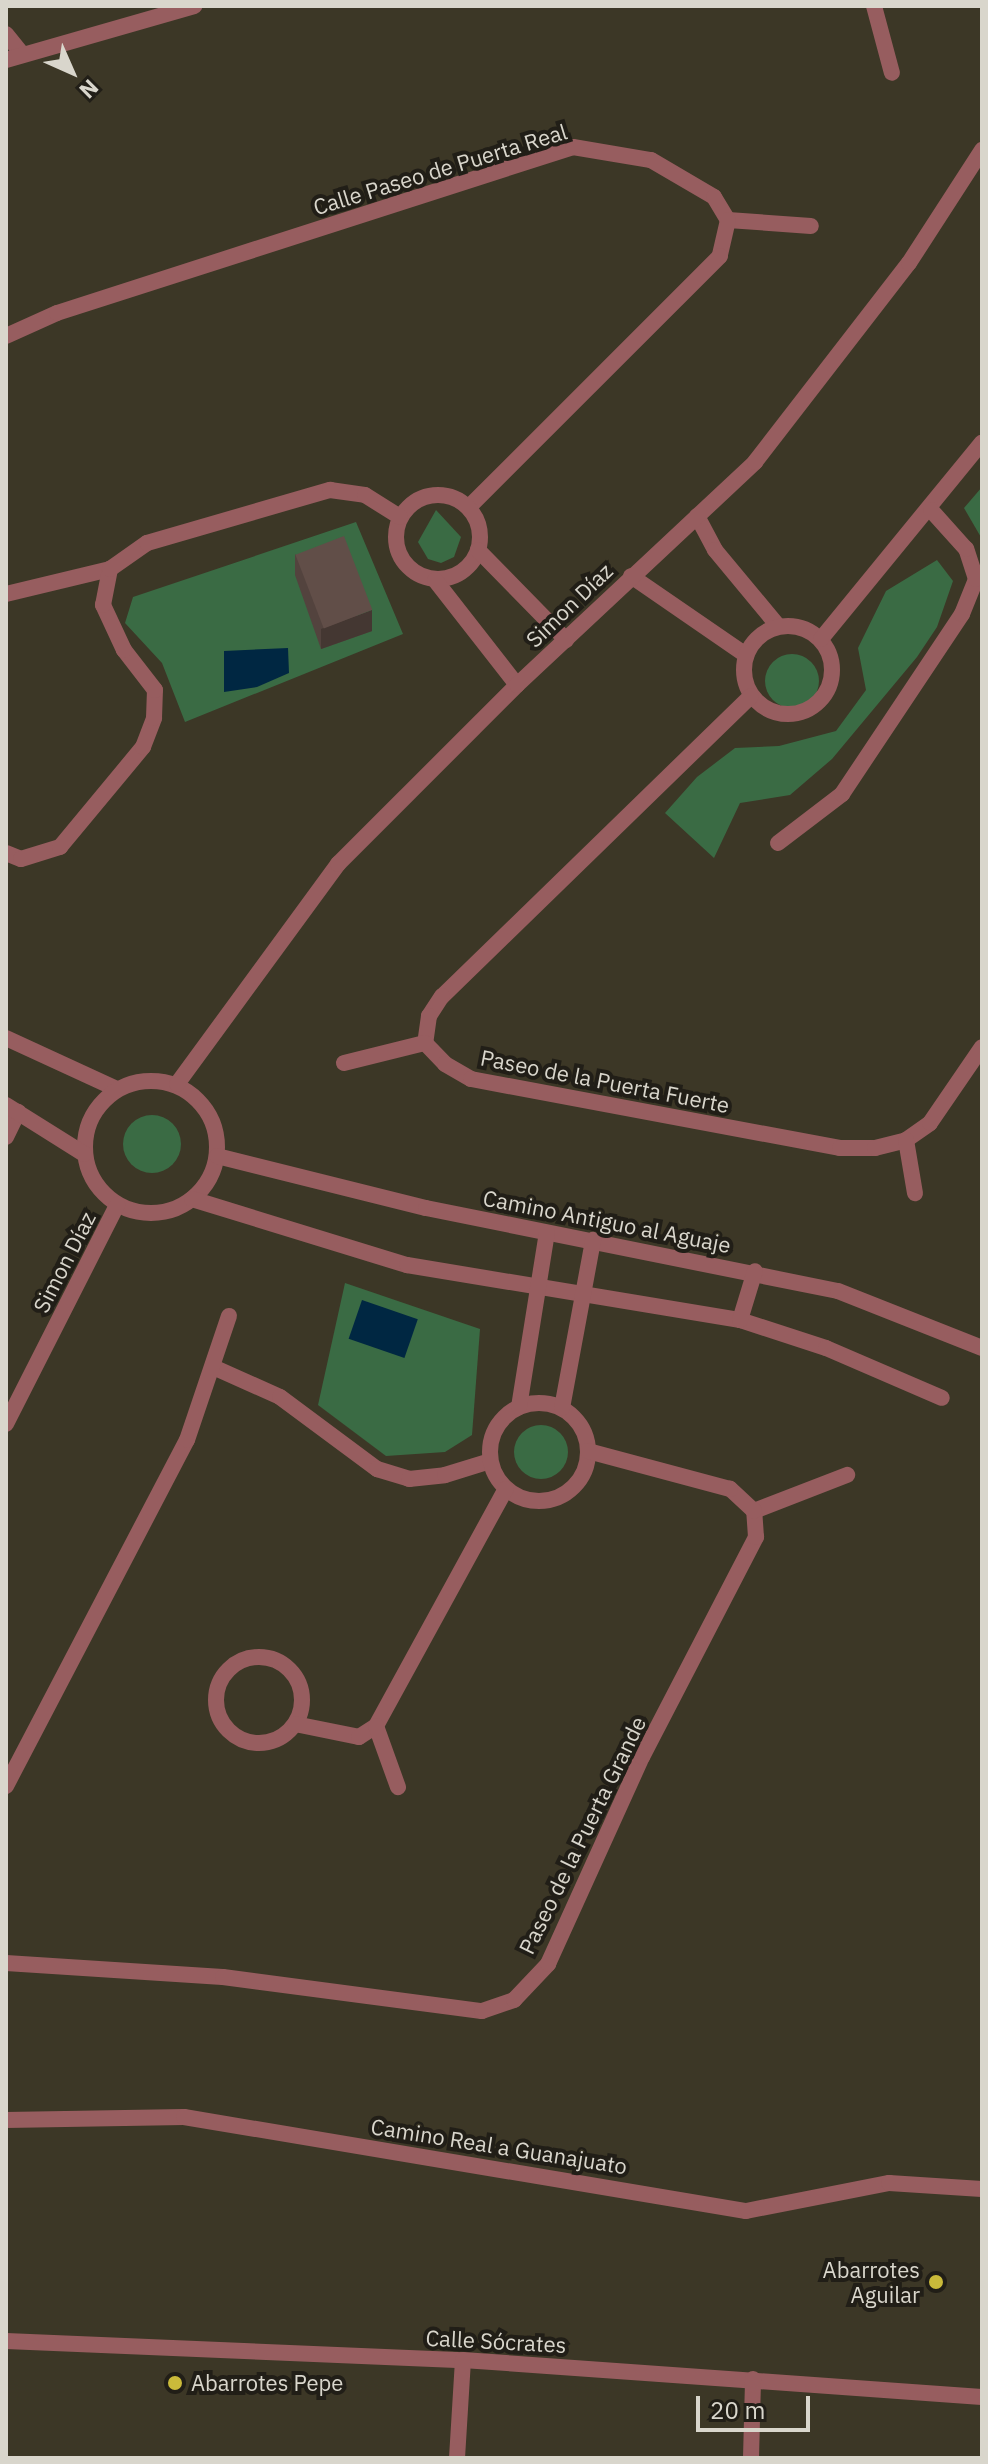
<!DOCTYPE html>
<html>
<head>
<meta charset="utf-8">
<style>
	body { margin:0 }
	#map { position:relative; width:988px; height:2464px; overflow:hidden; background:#3c3726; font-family:"IBM Plex Sans",sans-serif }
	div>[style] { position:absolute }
	.green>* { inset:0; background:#3a6b44 }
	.round { border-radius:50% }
	.water>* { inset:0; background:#002742; transform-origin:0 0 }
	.service>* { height:16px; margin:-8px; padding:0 8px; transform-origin:8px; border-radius:8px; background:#975d5f }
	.minor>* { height:16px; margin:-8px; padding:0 8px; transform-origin:8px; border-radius:8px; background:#975d5f }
	.minor>.ring { margin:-8px; padding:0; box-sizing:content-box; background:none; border:16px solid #975d5f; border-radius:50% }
	.wall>* { inset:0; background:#53433e }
	.shaded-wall>* { inset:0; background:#443732 }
	.building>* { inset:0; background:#614e48; transform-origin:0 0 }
	.dots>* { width:22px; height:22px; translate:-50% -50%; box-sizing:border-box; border:4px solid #211e17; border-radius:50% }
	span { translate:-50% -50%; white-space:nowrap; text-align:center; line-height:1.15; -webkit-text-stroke:8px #211e17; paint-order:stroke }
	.street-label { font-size:22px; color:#d9d6cc }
	.poi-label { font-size:22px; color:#d9d6cc }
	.right { translate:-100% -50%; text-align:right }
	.left { translate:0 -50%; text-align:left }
	.frame { position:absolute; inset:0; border:8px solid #d9d6cc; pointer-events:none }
	.north { position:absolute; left:32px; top:32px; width:80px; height:80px; -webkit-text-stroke:6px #211e17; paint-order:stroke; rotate:135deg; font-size:22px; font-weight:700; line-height:32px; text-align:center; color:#d9d6cc }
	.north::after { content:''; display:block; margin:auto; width:28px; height:36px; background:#d9d6cc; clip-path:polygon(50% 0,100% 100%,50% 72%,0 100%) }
	.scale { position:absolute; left:696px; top:2396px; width:114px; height:36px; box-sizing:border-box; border:4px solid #d9d6cc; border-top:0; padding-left:10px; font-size:24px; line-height:28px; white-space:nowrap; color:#d9d6cc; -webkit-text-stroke:6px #211e17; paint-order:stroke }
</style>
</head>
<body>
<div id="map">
	<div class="green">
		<div style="clip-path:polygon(982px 487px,982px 539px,964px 508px)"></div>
		<div style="clip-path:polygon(436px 510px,461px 537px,454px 557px,441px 563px,428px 559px,418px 542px)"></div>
		<div style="clip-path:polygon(356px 522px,403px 634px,185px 722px,162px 663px,125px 623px,133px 597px)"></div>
		<div style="clip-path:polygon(937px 560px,953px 581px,937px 627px,917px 657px,832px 759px,790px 795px,740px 803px,714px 858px,665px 813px,697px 777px,735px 748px,779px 746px,836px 731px,866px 690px,858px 648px,886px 591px)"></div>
		<div class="round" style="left:765px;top:654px;width:54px;height:54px"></div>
		<div class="round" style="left:123px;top:1115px;width:58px;height:58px"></div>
		<div style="clip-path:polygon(345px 1283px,480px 1329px,472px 1435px,445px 1452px,386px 1456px,318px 1405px)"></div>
		<div class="round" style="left:514px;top:1425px;width:54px;height:54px"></div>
	</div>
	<div class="water">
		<div style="clip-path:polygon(288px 648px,289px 673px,257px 687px,224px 692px,224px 651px)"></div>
		<div style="left:362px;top:1300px;width:59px;height:41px;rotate:19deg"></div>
	</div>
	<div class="service">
		<div style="left:6px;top:1137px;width:28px;rotate:-64deg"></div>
	</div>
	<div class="minor">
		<div style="left:874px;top:6px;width:69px;rotate:75deg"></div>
		<div style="left:6px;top:34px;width:26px;rotate:51deg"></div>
		<div style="left:6px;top:60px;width:196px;rotate:-16deg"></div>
		<div style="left:728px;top:220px;width:83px;rotate:4.1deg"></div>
		<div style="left:6px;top:336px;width:56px;rotate:-24.3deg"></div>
		<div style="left:57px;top:313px;width:542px;rotate:-17.83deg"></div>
		<div style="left:573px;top:147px;width:79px;rotate:9.5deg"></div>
		<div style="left:651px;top:160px;width:73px;rotate:30.4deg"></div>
		<div style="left:714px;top:197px;width:27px;rotate:59deg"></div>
		<div style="left:728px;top:220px;width:37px;rotate:103deg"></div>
		<div style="left:720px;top:256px;width:355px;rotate:135deg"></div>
		<div class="ring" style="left:396px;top:495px;width:68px;height:68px"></div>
		<div style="left:697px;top:516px;width:38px;rotate:62deg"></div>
		<div style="left:715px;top:550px;width:99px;rotate:50.3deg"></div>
		<div style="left:478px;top:550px;width:126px;rotate:45.6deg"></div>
		<div style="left:631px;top:576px;width:140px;rotate:34.5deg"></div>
		<div style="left:435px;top:580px;width:133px;rotate:52deg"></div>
		<div style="left:6px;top:594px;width:107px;rotate:-13.5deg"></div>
		<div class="ring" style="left:744px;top:626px;width:72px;height:72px"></div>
		<div style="left:821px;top:639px;width:254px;rotate:-50.7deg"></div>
		<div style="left:751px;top:696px;width:431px;rotate:135.8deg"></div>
		<div style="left:442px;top:996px;width:24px;rotate:123deg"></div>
		<div style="left:429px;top:1016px;width:27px;rotate:98deg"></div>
		<div style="left:425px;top:1043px;width:29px;rotate:46deg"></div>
		<div style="left:445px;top:1064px;width:30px;rotate:30deg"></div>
		<div style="left:471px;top:1079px;width:375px;rotate:10.6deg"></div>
		<div style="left:840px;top:1148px;width:35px"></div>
		<div style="left:875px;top:1148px;width:32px;rotate:-14deg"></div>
		<div style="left:906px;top:1140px;width:29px;rotate:-35deg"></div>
		<div style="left:930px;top:1123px;width:92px;rotate:-55.6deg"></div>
		<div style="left:778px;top:843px;width:81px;rotate:-37.4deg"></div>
		<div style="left:842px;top:794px;width:216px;rotate:-56.3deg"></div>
		<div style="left:962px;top:614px;width:38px;rotate:-68deg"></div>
		<div style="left:976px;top:579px;width:32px;rotate:-108deg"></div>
		<div style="left:966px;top:549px;width:52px;rotate:-131.9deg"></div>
		<div style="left:6px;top:853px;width:16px;rotate:22deg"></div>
		<div style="left:21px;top:859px;width:41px;rotate:-17.1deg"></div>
		<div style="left:60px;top:847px;width:130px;rotate:-50.3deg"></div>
		<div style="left:143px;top:747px;width:31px;rotate:-69deg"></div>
		<div style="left:154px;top:718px;width:28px;rotate:-88deg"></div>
		<div style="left:155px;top:690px;width:51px;rotate:-127.8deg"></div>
		<div style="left:124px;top:650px;width:50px;rotate:-115deg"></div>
		<div style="left:103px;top:605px;width:37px;rotate:-79deg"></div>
		<div style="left:110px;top:569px;width:45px;rotate:-35.1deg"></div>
		<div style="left:147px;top:543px;width:191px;rotate:-16.2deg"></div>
		<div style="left:330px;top:490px;width:35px;rotate:8deg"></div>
		<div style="left:365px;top:495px;width:41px;rotate:32.2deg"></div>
		<div style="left:6px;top:1038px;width:122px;rotate:24.7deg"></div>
		<div style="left:344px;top:1063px;width:83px;rotate:-13.9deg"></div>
		<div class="ring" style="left:85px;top:1081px;width:116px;height:116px"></div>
		<div style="left:177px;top:1084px;width:273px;rotate:-53.8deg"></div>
		<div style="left:338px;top:864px;width:253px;rotate:-45deg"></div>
		<div style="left:517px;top:685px;width:326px;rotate:-43.1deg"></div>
		<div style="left:755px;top:462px;width:252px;rotate:-52.3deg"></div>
		<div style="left:909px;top:263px;width:135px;rotate:-57.1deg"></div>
		<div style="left:6px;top:1105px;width:92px;rotate:32.1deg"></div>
		<div style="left:906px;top:1140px;width:54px;rotate:80.4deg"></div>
		<div style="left:217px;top:1156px;width:215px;rotate:14deg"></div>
		<div style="left:426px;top:1208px;width:420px;rotate:11.4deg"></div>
		<div style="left:838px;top:1291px;width:155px;rotate:21.6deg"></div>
		<div style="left:192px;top:1199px;width:225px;rotate:17.1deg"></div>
		<div style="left:407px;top:1265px;width:338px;rotate:9.4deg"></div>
		<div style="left:740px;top:1320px;width:90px;rotate:18deg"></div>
		<div style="left:826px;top:1348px;width:126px;rotate:23.3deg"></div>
		<div style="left:740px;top:1320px;width:51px;rotate:-73deg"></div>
		<div style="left:213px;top:1367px;width:73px;rotate:24.1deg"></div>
		<div style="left:280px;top:1397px;width:121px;rotate:36.6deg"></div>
		<div style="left:377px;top:1469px;width:34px;rotate:17deg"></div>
		<div style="left:409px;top:1479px;width:36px;rotate:-6deg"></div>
		<div style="left:445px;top:1475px;width:47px;rotate:-17.3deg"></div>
		<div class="ring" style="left:490px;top:1403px;width:82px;height:82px"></div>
		<div style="left:519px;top:1407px;width:176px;rotate:-80.9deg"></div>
		<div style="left:562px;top:1408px;width:171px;rotate:-79.5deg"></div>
		<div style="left:6px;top:1424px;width:246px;rotate:-63.1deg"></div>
		<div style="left:754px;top:1511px;width:100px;rotate:-21.2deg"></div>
		<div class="ring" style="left:216px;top:1657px;width:70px;height:70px"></div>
		<div style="left:295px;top:1724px;width:65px;rotate:11.5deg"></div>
		<div style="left:359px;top:1737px;width:20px;rotate:-33deg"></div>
		<div style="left:376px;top:1726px;width:270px;rotate:-61.3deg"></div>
		<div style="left:376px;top:1726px;width:65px;rotate:70.2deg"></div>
		<div style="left:6px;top:1786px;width:390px;rotate:-62.4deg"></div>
		<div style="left:187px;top:1440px;width:131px;rotate:-71.3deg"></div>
		<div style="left:6px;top:1963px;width:217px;rotate:3.7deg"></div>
		<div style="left:223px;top:1977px;width:261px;rotate:7.5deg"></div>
		<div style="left:482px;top:2011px;width:34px;rotate:-19deg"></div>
		<div style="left:514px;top:2000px;width:50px;rotate:-46.6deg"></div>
		<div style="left:548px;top:1964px;width:227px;rotate:-65.6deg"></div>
		<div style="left:642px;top:1757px;width:248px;rotate:-62.6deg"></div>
		<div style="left:756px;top:1537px;width:26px;rotate:-94deg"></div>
		<div style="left:754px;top:1511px;width:33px;rotate:-137deg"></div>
		<div style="left:730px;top:1489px;width:147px;rotate:-165deg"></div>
		<div style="left:6px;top:2120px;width:178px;rotate:-1deg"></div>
		<div style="left:184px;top:2117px;width:570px;rotate:9.5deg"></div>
		<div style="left:746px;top:2211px;width:146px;rotate:-11.1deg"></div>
		<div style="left:889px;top:2183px;width:93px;rotate:3.7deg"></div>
		<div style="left:6px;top:2341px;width:457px;rotate:2.4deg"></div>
		<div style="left:463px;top:2360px;width:520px;rotate:4.08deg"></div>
		<div style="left:457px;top:2458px;width:98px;rotate:-86.5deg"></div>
		<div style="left:751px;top:2458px;width:79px;rotate:-88.5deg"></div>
	</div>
	<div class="wall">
		<div style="clip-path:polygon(295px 554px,372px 631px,321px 649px,295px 575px)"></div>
	</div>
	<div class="shaded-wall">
		<div style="clip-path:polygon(372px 610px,372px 631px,321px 649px,321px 629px)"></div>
	</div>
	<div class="building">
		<div style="left:344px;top:536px;width:79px;height:52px;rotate:69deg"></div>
	</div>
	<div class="dots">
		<div style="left:936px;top:2282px;background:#caba3a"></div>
		<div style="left:175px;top:2383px;background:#caba3a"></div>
	</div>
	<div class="street-label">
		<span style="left:440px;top:169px;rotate:-17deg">Calle Paseo de Puerta Real</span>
		<span style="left:569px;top:605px;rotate:-44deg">Simon Díaz</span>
		<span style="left:605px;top:1081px;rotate:11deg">Paseo de la Puerta Fuerte</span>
		<span style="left:607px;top:1221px;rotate:11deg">Camino Antiguo al Aguaje</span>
		<span style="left:64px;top:1262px;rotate:-63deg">Simon Díaz</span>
		<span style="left:582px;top:1835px;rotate:-64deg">Paseo de la Puerta Grande</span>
		<span style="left:499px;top:2146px;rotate:9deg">Camino Real a Guanajuato</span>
		<span style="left:496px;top:2341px;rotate:3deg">Calle Sócrates</span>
	</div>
	<div class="poi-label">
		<span class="right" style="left:920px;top:2282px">Abarrotes<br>Aguilar</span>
		<span class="left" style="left:191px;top:2383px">Abarrotes Pepe</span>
	</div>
	<div class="frame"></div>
	<div class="north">N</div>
	<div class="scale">20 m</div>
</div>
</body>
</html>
